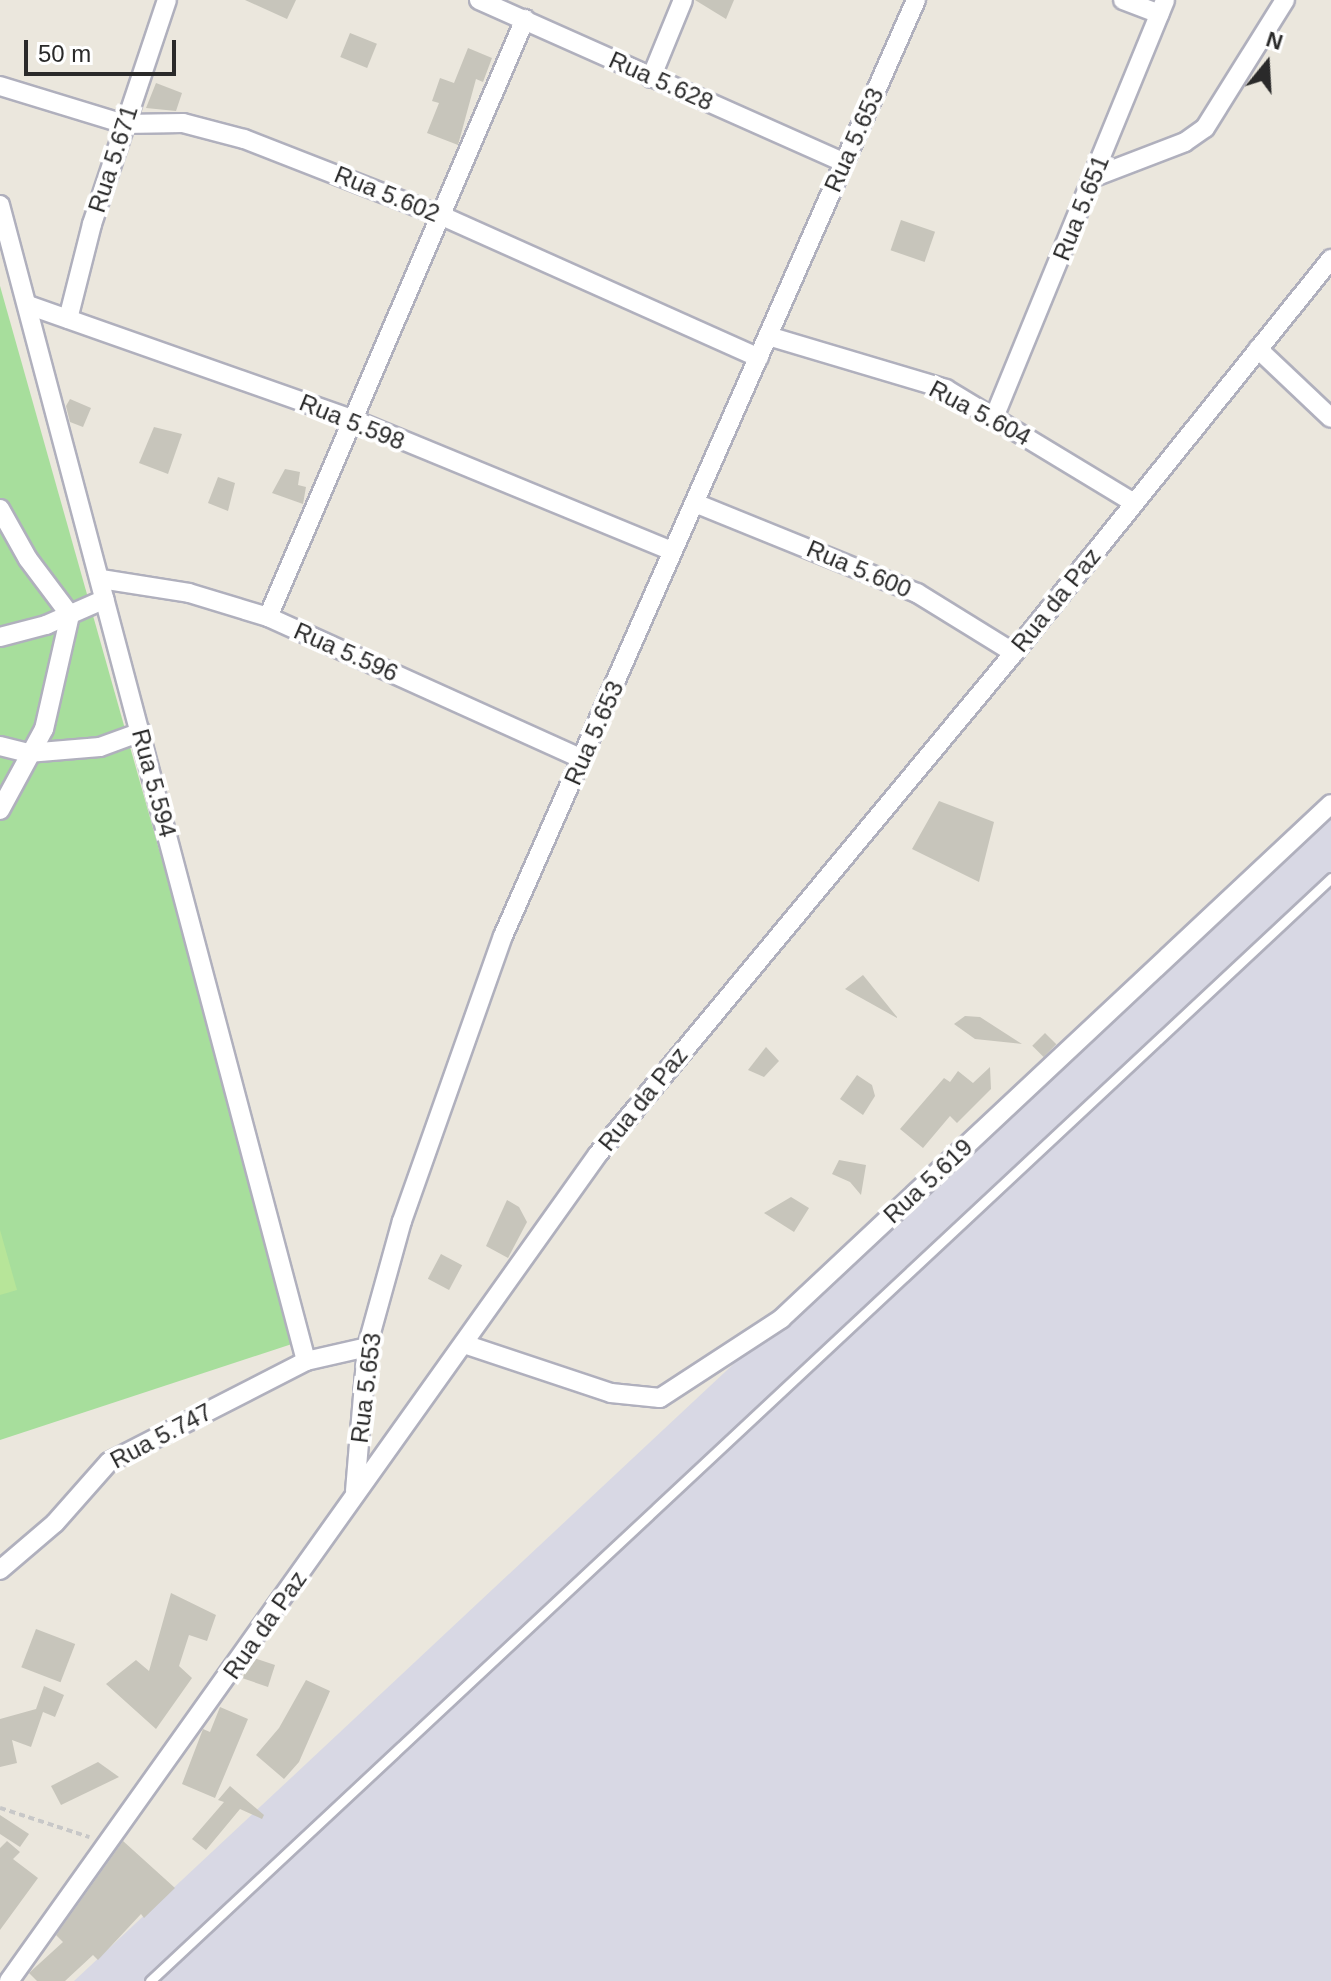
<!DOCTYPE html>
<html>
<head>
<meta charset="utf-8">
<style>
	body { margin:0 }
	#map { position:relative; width:1331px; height:1981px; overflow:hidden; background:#ebe7dd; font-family:Helvetica,sans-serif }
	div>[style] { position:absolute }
	.airport>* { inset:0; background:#d8d8e4 }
	.green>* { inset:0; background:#a7de9c }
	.pitch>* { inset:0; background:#b7e599 }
	.building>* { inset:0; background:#c7c5bb; transform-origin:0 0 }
	.path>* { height:4px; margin-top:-2px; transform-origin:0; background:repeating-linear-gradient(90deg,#c8c8c8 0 6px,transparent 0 10px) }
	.roads { filter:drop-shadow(2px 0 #b0b0bd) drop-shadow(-2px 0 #b0b0bd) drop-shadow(0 2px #b0b0bd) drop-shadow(0 -2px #b0b0bd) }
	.lane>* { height:9px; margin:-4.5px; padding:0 4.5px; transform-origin:4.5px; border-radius:4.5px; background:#fff }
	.street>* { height:18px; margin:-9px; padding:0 9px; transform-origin:9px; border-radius:9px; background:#fff }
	span { translate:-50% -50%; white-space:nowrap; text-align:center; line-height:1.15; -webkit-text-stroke:8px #fff; paint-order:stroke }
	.street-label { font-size:24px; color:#2a2a2a }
	.north { position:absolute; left:1227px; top:24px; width:80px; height:80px; -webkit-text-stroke:6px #fff; paint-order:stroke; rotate:18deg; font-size:22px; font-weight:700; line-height:32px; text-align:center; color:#2a2a2a }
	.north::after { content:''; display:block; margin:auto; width:28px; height:36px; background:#2a2a2a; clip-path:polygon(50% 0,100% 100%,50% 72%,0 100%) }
	.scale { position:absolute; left:24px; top:40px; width:152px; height:36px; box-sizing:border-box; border:4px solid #2a2a2a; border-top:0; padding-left:10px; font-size:24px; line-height:28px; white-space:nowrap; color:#2a2a2a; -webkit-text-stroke:6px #fff; paint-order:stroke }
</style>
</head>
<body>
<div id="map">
	<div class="airport">
		<div style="clip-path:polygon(1331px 809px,1331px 1981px,74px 1981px,788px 1313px)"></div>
	</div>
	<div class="green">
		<div style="clip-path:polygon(0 286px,298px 1342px,0 1440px)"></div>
	</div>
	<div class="pitch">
		<div style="clip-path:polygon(0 1230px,17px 1290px,0 1295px)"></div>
	</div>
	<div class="building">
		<div style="clip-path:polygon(245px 0,296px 0,287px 19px)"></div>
		<div style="clip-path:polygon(695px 0,734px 0,726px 19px)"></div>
		<div style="left:350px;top:33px;width:29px;height:26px;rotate:22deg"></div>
		<div style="clip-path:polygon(468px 48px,492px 58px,483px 82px,476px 79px,458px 145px,427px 133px,439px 103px,432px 101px,440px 78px,454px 83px)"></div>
		<div style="clip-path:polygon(156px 83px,182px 93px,176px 111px,146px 108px)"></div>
		<div style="left:901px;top:220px;width:36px;height:32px;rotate:19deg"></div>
		<div style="clip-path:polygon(70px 399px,91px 408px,83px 427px,70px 422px,66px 406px)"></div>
		<div style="clip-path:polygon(154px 427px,182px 434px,168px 474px,139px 463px)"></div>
		<div style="clip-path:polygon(285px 469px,300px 472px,298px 485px,306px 487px,303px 504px,272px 493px)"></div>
		<div style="clip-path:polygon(218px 477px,235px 483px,228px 511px,208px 503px)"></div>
		<div style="clip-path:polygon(939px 801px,994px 822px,979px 882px,912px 849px)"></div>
		<div style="clip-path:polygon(863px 975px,897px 1017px,897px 1018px,845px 989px)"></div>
		<div style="clip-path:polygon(965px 1016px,980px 1017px,1022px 1044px,975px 1039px,954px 1024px)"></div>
		<div style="left:1045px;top:1033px;width:16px;height:18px;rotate:45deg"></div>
		<div style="clip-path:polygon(766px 1047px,779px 1061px,764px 1077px,748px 1070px)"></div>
		<div style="clip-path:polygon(990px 1067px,991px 1089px,957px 1123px,950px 1116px,923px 1148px,900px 1129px,944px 1078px,950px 1082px,958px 1071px,973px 1083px)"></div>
		<div style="clip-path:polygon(857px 1075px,872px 1085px,875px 1096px,863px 1115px,840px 1099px)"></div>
		<div style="clip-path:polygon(839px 1160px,866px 1165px,861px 1195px,850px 1182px,832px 1174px)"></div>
		<div style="clip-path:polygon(791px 1197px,809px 1208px,794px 1232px,764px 1213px)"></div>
		<div style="clip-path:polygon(507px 1200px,519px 1207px,527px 1222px,508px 1258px,486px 1246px)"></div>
		<div style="left:441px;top:1254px;width:24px;height:28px;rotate:28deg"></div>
		<div style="clip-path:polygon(171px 1593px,216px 1615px,207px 1641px,189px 1635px,179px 1666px,192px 1678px,156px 1729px,106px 1684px,136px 1660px,149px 1671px)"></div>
		<div style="left:36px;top:1629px;width:42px;height:41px;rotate:21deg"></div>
		<div style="clip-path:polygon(254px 1658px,275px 1665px,268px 1687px,242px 1678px)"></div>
		<div style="clip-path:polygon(306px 1680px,330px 1691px,299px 1762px,284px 1779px,256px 1755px,279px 1728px)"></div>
		<div style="clip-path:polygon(44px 1686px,64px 1695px,55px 1717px,43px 1712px,31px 1747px,12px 1740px,17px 1763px,0 1767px,0 1719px,36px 1709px)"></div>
		<div style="clip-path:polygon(220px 1707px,248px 1719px,215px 1798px,182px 1784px,203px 1729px,210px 1732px)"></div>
		<div style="clip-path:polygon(98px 1762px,119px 1777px,61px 1805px,51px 1786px)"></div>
		<div style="clip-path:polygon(230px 1786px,264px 1815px,262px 1819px,240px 1809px,206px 1850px,192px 1839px,224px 1802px,218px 1800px)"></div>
		<div style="clip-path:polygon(0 1815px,29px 1834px,20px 1847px,0 1834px)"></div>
		<div style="clip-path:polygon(7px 1841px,20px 1852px,13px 1859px,38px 1878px,0 1930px,0 1848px)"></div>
		<div style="clip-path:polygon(123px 1841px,175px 1888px,144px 1918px,141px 1914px,98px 1960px,93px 1955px,65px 1981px,37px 1981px,29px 1973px,63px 1942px,56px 1935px)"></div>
	</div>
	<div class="path">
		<div style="left:0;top:1808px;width:94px;rotate:18deg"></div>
	</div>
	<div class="roads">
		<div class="lane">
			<div style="left:150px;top:1981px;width:1616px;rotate:-43.04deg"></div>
		</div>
		<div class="street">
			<div style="left:479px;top:0;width:398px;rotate:24deg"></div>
			<div style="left:1123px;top:0;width:39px;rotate:21deg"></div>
			<div style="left:651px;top:78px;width:84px;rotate:-67.7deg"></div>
			<div style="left:0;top:86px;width:130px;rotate:17deg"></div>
			<div style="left:124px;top:124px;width:59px;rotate:-1deg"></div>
			<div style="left:183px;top:123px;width:63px;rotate:14.7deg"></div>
			<div style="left:244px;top:139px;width:212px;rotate:21.3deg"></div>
			<div style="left:442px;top:216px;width:347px;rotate:24.1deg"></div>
			<div style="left:1094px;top:177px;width:97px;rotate:-21deg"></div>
			<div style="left:1185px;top:142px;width:24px;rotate:-35deg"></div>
			<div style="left:1205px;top:128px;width:151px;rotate:-58deg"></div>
			<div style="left:0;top:205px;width:1196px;rotate:75.17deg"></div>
			<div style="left:28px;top:305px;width:346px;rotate:19.4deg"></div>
			<div style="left:354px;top:420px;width:344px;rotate:22.4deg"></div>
			<div style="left:68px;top:319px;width:98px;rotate:-75.8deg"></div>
			<div style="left:92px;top:224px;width:236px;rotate:-71.5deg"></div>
			<div style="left:768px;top:336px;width:186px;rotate:16.6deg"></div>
			<div style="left:946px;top:389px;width:220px;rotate:31.2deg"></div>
			<div style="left:1258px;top:349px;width:100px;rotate:43.4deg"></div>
			<div style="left:995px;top:415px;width:448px;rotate:-67.7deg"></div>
			<div style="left:695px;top:503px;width:240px;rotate:22.1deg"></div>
			<div style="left:917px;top:593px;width:114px;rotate:31.7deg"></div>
			<div style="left:0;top:509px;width:57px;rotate:60.8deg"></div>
			<div style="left:28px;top:559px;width:70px;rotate:53.1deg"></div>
			<div style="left:70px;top:615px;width:117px;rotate:102.8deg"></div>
			<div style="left:44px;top:729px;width:92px;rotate:118.5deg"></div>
			<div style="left:101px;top:579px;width:89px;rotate:9deg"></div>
			<div style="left:189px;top:593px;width:83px;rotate:16.9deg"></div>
			<div style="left:268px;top:617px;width:345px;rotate:24.3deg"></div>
			<div style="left:268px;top:617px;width:651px;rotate:-66.74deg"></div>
			<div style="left:0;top:637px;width:48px;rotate:-14.6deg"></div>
			<div style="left:46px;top:625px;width:64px;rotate:-23.8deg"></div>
			<div style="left:0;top:746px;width:29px;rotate:14deg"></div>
			<div style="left:28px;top:753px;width:72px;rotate:-4.8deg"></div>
			<div style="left:100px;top:747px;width:44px;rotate:-20.1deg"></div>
			<div style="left:464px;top:1344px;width:155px;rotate:18.4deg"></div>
			<div style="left:611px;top:1393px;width:49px;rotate:5.8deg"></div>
			<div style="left:660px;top:1398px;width:145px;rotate:-33.1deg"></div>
			<div style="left:781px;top:1319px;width:753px;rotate:-43.12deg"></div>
			<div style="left:355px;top:1491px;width:144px;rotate:-85.2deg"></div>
			<div style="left:367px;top:1347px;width:131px;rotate:-74.5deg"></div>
			<div style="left:402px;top:1221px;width:302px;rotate:-70.5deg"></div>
			<div style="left:503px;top:936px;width:1023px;rotate:-66.19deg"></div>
			<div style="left:0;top:1570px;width:72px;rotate:-40.5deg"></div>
			<div style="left:55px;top:1523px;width:81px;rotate:-48.5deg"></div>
			<div style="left:109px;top:1462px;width:221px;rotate:-27.1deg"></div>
			<div style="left:306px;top:1361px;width:63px;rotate:-12.9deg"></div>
			<div style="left:9px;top:1981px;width:1015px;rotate:-54.54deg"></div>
			<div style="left:598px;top:1154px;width:651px;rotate:-50.3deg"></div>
			<div style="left:1014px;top:653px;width:506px;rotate:-51.18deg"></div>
		</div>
	</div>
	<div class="street-label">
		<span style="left:661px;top:81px;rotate:24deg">Rua 5.628</span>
		<span style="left:854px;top:140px;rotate:-66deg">Rua 5.653</span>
		<span style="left:113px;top:159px;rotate:-72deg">Rua 5.671</span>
		<span style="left:387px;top:194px;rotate:22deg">Rua 5.602</span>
		<span style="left:1081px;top:208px;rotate:-68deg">Rua 5.651</span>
		<span style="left:980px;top:413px;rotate:28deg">Rua 5.604</span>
		<span style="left:352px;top:422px;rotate:22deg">Rua 5.598</span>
		<span style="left:859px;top:569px;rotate:23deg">Rua 5.600</span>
		<span style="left:1056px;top:600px;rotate:-51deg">Rua da Paz</span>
		<span style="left:346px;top:652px;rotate:24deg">Rua 5.596</span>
		<span style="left:594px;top:733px;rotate:-66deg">Rua 5.653</span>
		<span style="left:154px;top:783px;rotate:75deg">Rua 5.594</span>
		<span style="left:643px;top:1099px;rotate:-51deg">Rua da Paz</span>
		<span style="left:928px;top:1181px;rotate:-43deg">Rua 5.619</span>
		<span style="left:366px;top:1388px;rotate:-83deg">Rua 5.653</span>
		<span style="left:161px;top:1436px;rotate:-28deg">Rua 5.747</span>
		<span style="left:265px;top:1625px;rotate:-55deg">Rua da Paz</span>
	</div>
	<div class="north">N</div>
	<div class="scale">50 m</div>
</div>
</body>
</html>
